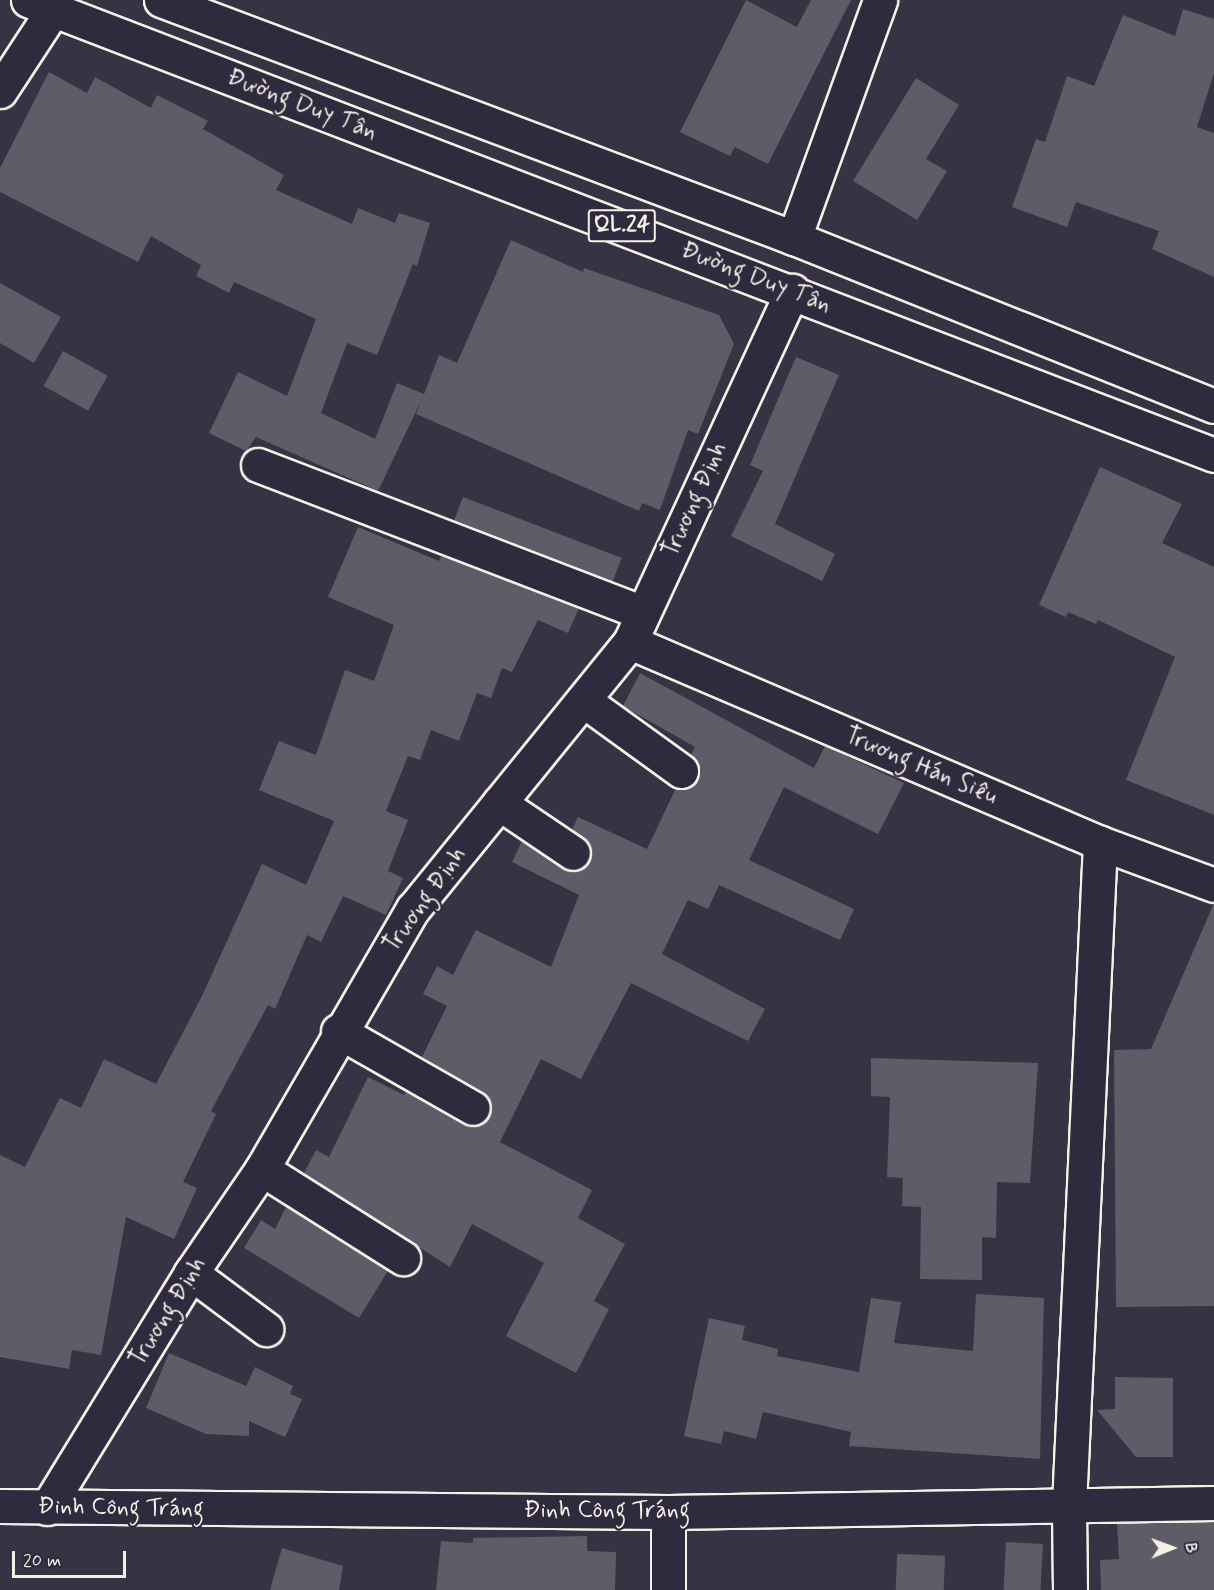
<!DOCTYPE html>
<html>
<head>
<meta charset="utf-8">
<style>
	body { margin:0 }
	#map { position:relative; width:1214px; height:1590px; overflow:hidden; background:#373244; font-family:Mynerve,sans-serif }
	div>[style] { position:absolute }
	.building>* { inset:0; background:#5f5c67; transform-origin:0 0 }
	.roads { filter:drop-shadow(2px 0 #f4f1e8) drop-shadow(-2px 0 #f4f1e8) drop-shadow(0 2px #f4f1e8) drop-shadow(0 -2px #f4f1e8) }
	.street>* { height:33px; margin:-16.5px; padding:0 16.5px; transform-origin:16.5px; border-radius:16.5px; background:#2f2a3d }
	.primary>* { height:33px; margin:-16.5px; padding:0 16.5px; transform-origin:16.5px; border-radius:16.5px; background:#2f2a3d }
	span { translate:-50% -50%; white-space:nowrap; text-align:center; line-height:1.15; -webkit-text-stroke:4.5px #2f2a3d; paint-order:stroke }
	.shield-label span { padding:2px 4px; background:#2f2a3d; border:2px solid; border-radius:4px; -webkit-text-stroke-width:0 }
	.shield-label { font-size:22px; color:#f4f1e8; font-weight:700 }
	.street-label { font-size:24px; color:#f4f1e8 }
	.north { position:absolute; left:1142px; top:1518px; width:60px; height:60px; -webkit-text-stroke:4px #2f2a3d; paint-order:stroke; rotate:89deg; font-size:16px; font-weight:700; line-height:24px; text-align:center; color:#f4f1e8 }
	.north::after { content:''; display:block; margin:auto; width:21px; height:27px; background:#f4f1e8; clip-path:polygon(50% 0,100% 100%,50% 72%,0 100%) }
	.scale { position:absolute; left:12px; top:1551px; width:114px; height:27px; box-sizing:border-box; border:3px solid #f4f1e8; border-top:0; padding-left:8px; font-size:18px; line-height:21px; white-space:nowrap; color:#f4f1e8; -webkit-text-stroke:4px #2f2a3d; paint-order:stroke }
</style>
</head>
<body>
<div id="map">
	<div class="building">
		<div style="clip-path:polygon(746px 0,797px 27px,811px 0,851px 0,768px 164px,735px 147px,730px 156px,680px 132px)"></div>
		<div style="clip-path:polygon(1183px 9px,1214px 19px,1214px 73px,1197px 127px,1214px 133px,1214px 277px,1152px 249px,1159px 231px,1076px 202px,1067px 227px,1012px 207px,1036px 139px,1045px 142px,1067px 76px,1094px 86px,1123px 15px,1175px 36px)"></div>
		<div style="clip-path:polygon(49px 72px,87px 93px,95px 77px,151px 108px,157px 95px,208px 121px,203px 129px,284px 175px,276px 190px,352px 224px,358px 208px,395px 223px,399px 213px,430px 223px,417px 266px,413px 264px,377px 355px,347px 343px,321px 413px,375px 439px,397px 383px,424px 394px,439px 355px,457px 363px,511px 240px,583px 272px,584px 268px,719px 315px,734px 344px,698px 434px,688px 430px,660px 510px,642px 503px,639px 511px,416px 414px,421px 401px,378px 491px,256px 437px,246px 451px,209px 433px,238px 372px,287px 396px,316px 319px,234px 282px,229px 293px,196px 276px,201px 265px,151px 236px,138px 262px,0 192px,0 168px)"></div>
		<div style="clip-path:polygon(916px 78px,959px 105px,926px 159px,947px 171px,917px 220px,853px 181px)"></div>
		<div style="clip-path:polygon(0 283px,61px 317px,34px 363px,0 343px)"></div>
		<div style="left:63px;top:351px;width:51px;height:40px;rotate:29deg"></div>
		<div style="clip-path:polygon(796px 357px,839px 375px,775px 524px,835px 554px,822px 581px,731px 536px,763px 471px,750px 465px)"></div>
		<div style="clip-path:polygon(1100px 467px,1182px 504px,1162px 543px,1214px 567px,1214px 815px,1126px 780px,1175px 657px,1098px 620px,1096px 624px,1068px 612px,1066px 617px,1039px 605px)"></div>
		<div style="left:463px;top:497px;width:170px;height:25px;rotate:21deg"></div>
		<div style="clip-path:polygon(358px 527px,439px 561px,441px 556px,579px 608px,568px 633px,538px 620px,512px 672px,502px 668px,491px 698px,477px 693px,459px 741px,431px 730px,420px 760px,408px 756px,386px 811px,408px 820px,388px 871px,403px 878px,386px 915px,343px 896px,321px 942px,307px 935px,275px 1009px,268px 1005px,211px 1111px,216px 1114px,183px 1182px,197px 1188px,174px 1239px,126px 1217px,101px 1355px,72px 1350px,69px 1369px,0 1357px,0 1155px,25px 1167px,60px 1098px,81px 1108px,104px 1059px,156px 1084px,202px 996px,262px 864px,306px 885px,334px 821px,259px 790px,279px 741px,316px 755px,345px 670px,374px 681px,394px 625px,328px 597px)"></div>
		<div style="clip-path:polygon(640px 673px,814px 768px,825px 746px,904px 783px,878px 834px,784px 787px,749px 860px,854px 909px,840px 940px,719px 885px,708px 909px,688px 900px,662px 954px,765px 1009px,748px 1041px,631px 983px,581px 1079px,541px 1059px,500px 1142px,592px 1190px,578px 1218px,625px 1244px,594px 1301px,609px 1309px,576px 1373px,506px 1336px,544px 1263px,472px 1224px,450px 1267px,304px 1173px,316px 1150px,329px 1157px,368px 1077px,404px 1095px,406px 1091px,464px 1125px,482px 1124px,489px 1118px,492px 1107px,483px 1092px,422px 1057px,447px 1006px,423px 994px,437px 966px,453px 975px,476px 930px,551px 967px,579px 895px,512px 862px,522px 841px,563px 869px,581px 870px,592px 854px,590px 844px,572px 830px,578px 817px,647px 849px,676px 788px,688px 788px,696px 781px,698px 764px,691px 755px,695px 747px,623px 706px)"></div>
		<div style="clip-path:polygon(1214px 903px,1214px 1306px,1116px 1307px,1114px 1050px,1151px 1049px)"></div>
		<div style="clip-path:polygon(871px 1058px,1038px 1063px,1030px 1183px,997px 1182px,996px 1238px,982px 1237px,982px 1280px,920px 1279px,921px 1207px,902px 1206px,903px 1178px,887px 1177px,890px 1097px,871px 1096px)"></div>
		<div style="clip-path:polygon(286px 1207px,388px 1271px,359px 1318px,244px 1248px,261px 1220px,275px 1229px)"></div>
		<div style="clip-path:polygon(976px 1294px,1044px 1298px,1040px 1459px,849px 1446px,851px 1432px,763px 1412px,756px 1439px,724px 1431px,721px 1444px,684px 1436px,709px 1318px,745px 1326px,742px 1340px,778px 1349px,777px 1356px,859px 1372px,871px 1298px,901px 1302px,894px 1343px,973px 1351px)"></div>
		<div style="clip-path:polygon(169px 1353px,246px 1386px,255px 1367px,293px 1386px,290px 1394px,302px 1399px,285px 1437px,249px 1421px,249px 1436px,206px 1434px,146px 1408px)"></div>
		<div style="clip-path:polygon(1115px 1377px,1173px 1378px,1173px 1457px,1136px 1457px,1097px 1410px,1115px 1409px)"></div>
		<div style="clip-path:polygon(1214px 1522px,1214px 1590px,1101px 1590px,1100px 1560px,1119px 1559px,1117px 1523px)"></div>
		<div style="clip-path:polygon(587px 1536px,587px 1551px,616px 1552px,615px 1590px,436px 1590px,441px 1541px,473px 1543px,473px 1538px)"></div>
		<div style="left:1006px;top:1542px;width:37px;height:48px;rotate:3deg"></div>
		<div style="clip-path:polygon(282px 1548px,343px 1566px,339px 1590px,270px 1590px)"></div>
		<div style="left:897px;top:1554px;width:48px;height:36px;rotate:2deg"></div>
	</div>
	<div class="roads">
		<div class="street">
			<div style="left:0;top:91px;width:97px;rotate:-56.8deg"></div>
			<div style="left:794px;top:238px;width:253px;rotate:-70.1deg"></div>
			<div style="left:258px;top:465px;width:412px;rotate:21deg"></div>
			<div style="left:630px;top:642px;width:511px;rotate:23.15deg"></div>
			<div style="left:1100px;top:843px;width:121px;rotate:20.2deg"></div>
			<div style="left:583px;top:700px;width:121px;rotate:35.9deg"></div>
			<div style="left:499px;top:803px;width:89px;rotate:34deg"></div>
			<div style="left:338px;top:1031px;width:155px;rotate:29.7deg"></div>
			<div style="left:262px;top:1169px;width:167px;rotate:32.3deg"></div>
			<div style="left:191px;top:1273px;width:94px;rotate:36.7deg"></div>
			<div style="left:0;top:1506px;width:668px;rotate:0.51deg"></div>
			<div style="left:668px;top:1512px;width:546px;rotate:-0.94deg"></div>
			<div style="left:47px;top:1508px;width:276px;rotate:-58.5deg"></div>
			<div style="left:191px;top:1273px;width:126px;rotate:-55.7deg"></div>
			<div style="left:262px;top:1169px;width:301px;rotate:-59.9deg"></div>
			<div style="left:413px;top:909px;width:344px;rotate:-50.9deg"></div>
			<div style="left:630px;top:642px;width:387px;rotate:-65.2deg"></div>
			<div style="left:668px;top:1590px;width:78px;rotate:-90deg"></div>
			<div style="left:1070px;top:1590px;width:85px;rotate:-90.7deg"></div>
			<div style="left:1069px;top:1505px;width:663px;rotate:-87.32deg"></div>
		</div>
		<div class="primary">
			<div style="left:28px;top:0;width:1270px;rotate:20.99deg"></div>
			<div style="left:161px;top:0;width:676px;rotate:20.61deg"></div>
			<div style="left:794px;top:238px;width:452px;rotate:21.8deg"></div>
		</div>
	</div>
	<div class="shield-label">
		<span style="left:622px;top:226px">QL.24</span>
	</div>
	<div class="street-label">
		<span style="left:302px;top:105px;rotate:21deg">Đường Duy Tân</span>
		<span style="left:756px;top:278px;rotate:21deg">Đường Duy Tân</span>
		<span style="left:695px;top:500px;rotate:-65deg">Trương Định</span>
		<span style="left:921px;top:766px;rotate:23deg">Trương Hán Siêu</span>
		<span style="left:425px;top:900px;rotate:-54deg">Trương Định</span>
		<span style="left:168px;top:1312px;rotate:-58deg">Trương Định</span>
		<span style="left:121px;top:1508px;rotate:1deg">Đinh Công Tráng</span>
		<span style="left:607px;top:1511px">Đinh Công Tráng</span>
	</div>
	<div class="north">B</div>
	<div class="scale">20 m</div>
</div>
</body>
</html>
